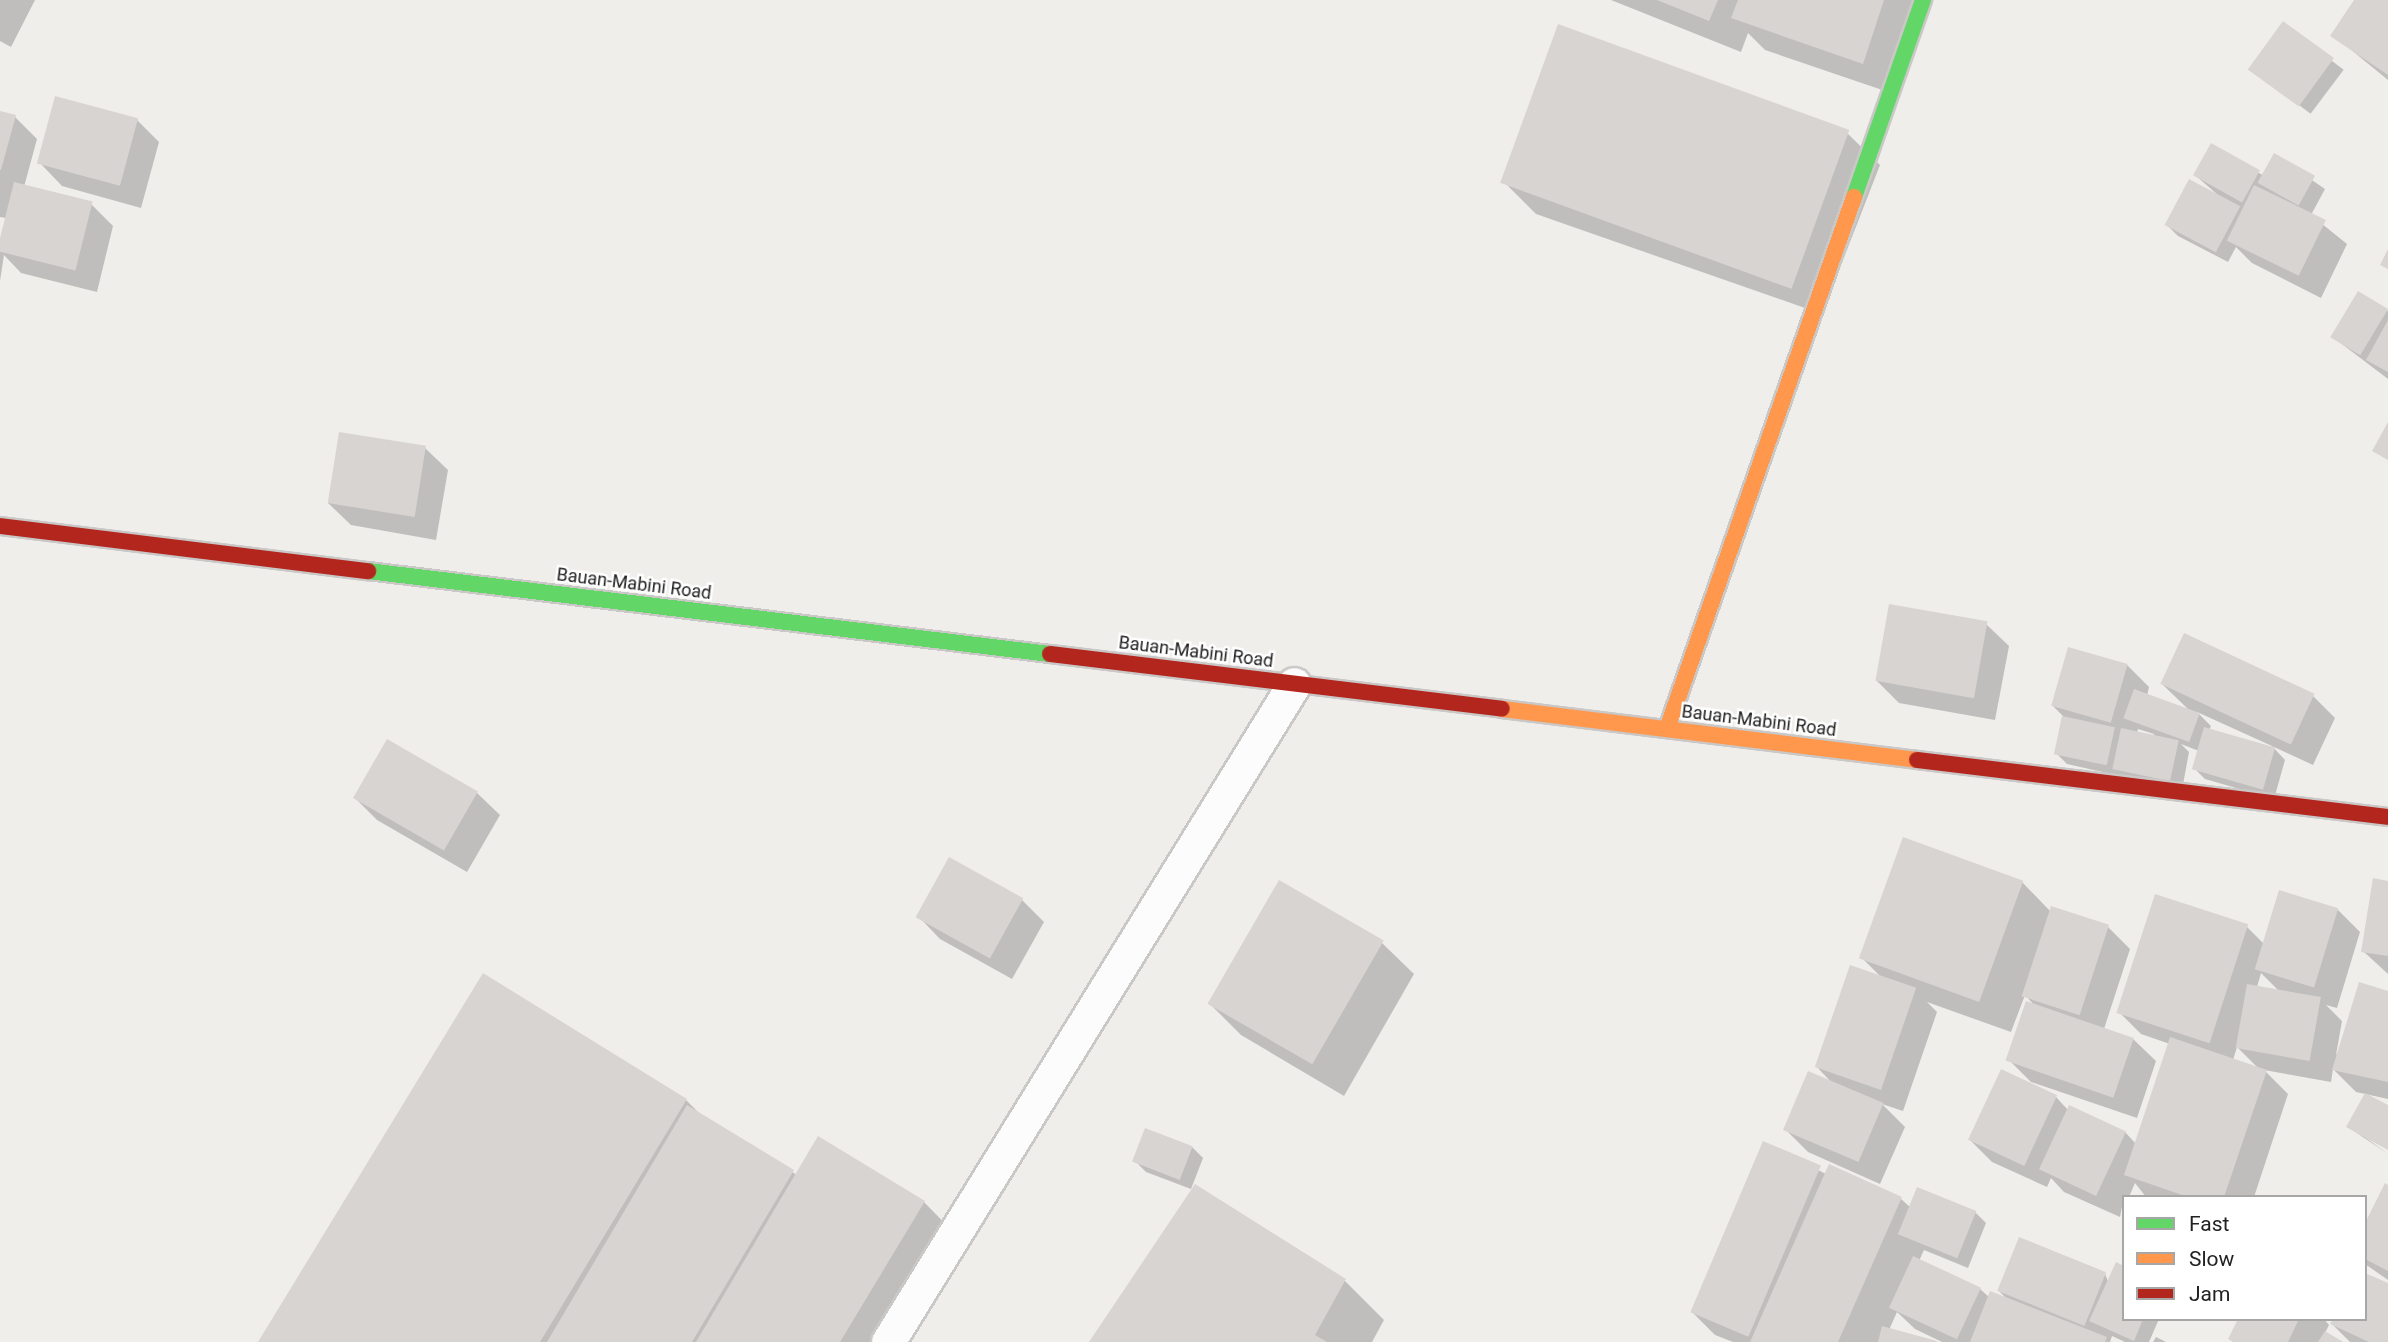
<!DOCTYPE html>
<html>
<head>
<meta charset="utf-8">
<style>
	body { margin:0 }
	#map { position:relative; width:2388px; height:1342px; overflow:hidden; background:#f0eeeb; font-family:Roboto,sans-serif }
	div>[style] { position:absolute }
	.shadow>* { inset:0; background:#0003; transform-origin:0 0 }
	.building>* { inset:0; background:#d7d4d2; transform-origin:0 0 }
	.roads { filter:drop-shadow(2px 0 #c9c8c7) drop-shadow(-2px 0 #c9c8c7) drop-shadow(0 2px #c9c8c7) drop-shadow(0 -2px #c9c8c7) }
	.lane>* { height:33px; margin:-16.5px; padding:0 16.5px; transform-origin:16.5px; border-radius:16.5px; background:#fdfcfc }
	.fast>* { height:16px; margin:-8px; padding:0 8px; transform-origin:8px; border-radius:8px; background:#63d668 }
	.slow>* { height:16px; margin:-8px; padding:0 8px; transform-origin:8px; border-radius:8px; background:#ff974d }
	.jam>* { height:16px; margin:-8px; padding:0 8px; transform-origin:8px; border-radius:8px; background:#b3261e }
	span { translate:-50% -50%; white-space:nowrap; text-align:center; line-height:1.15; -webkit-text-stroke:5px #fff; paint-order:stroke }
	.street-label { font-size:18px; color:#222 }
	.legend { position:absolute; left:2122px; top:1195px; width:245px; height:126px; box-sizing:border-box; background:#fff; border:2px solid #a7a7a7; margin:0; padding:9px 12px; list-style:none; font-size:21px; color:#222 }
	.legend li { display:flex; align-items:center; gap:14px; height:35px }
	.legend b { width:35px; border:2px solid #a7a7a7 }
</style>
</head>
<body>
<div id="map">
	<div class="shadow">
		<div style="clip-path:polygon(0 0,35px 0,11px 47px,0 41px)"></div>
		<div style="clip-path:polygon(1611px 0,1926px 0,1894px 94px,1765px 50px,1748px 33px,1741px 52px)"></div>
		<div style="clip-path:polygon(2356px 0,2388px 0,2388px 80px,2333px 35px)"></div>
		<div style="left:2283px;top:24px;width:76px;height:55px;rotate:37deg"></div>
		<div style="clip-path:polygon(0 112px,15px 117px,37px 139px,24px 187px,91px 204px,113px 226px,97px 292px,21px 273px,4px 255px,0 281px,0 244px,6px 218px,0 217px)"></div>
		<div style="clip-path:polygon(137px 120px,159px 142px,141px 208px,62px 186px,40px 163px)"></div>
		<div style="clip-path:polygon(1848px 134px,1880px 165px,1822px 314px,1536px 214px,1504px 182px)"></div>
		<div style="clip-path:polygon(2212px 145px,2264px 176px,2275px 155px,2325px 189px,2311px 215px,2347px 244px,2321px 298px,2252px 263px,2236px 247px,2228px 262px,2178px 236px,2167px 225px,2219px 196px,2195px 175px)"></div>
		<div style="clip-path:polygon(2359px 294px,2388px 311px,2388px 379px,2334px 338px)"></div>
		<div style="clip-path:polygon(425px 448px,448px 470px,436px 540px,351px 525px,328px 503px)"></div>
		<div style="clip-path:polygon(1986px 624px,2009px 646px,1995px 720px,1899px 703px,1876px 680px)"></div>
		<div style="clip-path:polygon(evenodd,2127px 665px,2149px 687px,2147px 696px,2190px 711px,2162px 684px,2313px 696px,2335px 718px,2313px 765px,2272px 746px,2285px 760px,2274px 799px,2205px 779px,2194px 768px,2199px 751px,2181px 744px,2189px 752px,2182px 790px,2067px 764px,2056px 753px,2063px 716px,2053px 706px,2127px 665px,2197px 712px,2272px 746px,2271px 748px,2209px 730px,2211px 726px,2197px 712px,2127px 665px,2138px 729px,2154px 734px,2154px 737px,2137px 733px,2138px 729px)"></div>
		<div style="clip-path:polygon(477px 793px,500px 815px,467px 872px,377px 820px,355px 798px)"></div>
		<div style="clip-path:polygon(2022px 882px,2051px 912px,2108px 927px,2130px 949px,2104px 1029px,2133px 1039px,2156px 1061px,2137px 1118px,2031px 1082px,2009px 1060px,2035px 1006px,2025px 995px,2011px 1032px,1927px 1002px,1937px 1012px,1903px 1111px,1882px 1104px,1905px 1127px,1880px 1184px,1808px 1152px,1786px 1130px,1832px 1083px,1816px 1066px,1882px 978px,1862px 958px)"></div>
		<div style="clip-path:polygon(2388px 882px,2388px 974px,2363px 951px)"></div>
		<div style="clip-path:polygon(1022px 900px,1044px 922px,1012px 979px,940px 939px,918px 916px)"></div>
		<div style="clip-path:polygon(evenodd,2337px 909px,2360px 932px,2337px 1008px,2326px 1005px,2342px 1021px,2336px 1055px,2388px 992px,2388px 1099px,2356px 1092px,2333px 1069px,2331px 1082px,2264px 1070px,2288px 1094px,2254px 1197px,2146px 1197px,2135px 1183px,2129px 1197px,2124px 1197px,2120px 1217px,2064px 1192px,2051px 1178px,2047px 1187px,1992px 1162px,1970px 1140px,2056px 1097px,2068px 1110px,2125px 1132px,2136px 1144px,2170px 1044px,2141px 1034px,2119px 1012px,2247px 927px,2265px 945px,2337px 909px,2261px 973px,2279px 991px,2257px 987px,2261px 973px,2337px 909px,2237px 1047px,2260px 1070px,2233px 1060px,2237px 1047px)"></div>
		<div style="clip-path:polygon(1382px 943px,1414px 974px,1344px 1096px,1241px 1035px,1209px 1003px)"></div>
		<div style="clip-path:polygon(483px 975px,686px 1100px,703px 1117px,797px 1175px,924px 1202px,963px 1242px,902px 1342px,260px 1342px)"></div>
		<div style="clip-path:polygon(2388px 1107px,2388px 1148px,2358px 1132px,2388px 1154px,2348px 1127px)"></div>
		<div style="clip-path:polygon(1764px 1143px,1826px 1174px,1901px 1199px,1911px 1208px,1975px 1212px,1986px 1223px,1968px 1268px,1924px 1250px,1919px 1261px,1980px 1289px,1989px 1297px,2008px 1300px,1999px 1291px,2020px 1240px,2105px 1274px,2124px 1319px,2159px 1319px,2149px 1342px,2125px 1342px,2112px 1336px,2110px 1342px,1942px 1342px,1915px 1329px,1897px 1312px,1889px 1330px,1933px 1342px,1733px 1342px,1715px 1335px,1693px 1313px)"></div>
		<div style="clip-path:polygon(1192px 1147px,1203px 1158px,1191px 1189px,1146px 1172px,1135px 1161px)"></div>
		<div style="clip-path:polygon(1196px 1187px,1345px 1281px,1384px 1320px,1372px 1342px,1092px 1342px)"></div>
		<div style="clip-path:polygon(2388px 1187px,2388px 1280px,2365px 1264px,2365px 1227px)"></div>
		<div style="clip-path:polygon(2388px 1285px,2388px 1342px,2350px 1342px,2332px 1324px,2365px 1319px)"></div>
		<div style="clip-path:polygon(2240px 1319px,2324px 1319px,2329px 1325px,2325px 1333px,2340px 1342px,2233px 1342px,2230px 1339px)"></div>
		<div style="clip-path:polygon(2156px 1337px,2166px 1342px,2153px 1342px)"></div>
	</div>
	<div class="building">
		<div style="clip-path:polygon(1657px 0,1718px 0,1709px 21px)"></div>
		<div style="clip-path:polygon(1738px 0,1884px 0,1863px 64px,1731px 18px)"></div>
		<div style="clip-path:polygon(2354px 0,2388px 0,2388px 75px,2330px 36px)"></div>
		<div style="left:2283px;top:21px;width:63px;height:60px;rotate:36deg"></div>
		<div style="left:1558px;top:24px;width:310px;height:169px;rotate:20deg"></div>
		<div style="left:55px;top:96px;width:86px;height:70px;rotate:15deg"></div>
		<div style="clip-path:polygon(0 111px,16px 115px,1px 170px,0 170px)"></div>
		<div style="left:2211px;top:143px;width:56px;height:37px;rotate:29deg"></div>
		<div style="left:2274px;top:153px;width:47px;height:34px;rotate:29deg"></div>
		<div style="left:2189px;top:179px;width:58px;height:52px;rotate:28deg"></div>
		<div style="left:14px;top:182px;width:81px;height:71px;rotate:14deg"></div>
		<div style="left:2254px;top:185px;width:80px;height:62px;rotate:26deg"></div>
		<div style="clip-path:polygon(2388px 249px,2388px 269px,2380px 265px)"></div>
		<div style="left:2358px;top:291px;width:35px;height:54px;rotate:31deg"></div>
		<div style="clip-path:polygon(2388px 320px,2388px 372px,2366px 360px)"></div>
		<div style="clip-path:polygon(2388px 422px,2388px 460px,2372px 451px)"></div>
		<div style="left:339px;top:432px;width:88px;height:72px;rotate:9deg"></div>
		<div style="left:1889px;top:604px;width:100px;height:78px;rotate:10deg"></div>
		<div style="left:2184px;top:633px;width:144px;height:56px;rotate:25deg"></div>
		<div style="left:2068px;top:647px;width:62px;height:61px;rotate:16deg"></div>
		<div style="left:2134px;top:689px;width:70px;height:31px;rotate:20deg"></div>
		<div style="left:2062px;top:716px;width:54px;height:39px;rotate:12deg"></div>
		<div style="left:2204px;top:727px;width:74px;height:44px;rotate:16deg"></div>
		<div style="left:2121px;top:728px;width:59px;height:42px;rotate:12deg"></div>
		<div style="left:387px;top:739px;width:105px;height:68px;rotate:30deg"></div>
		<div style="left:1903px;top:837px;width:128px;height:129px;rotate:20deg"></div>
		<div style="left:949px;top:857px;width:85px;height:69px;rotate:29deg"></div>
		<div style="clip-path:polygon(2373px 878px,2388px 881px,2388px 956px,2361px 952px)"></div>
		<div style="left:1279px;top:880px;width:121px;height:143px;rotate:30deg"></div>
		<div style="left:2279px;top:890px;width:62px;height:83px;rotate:17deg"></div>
		<div style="left:2155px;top:894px;width:98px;height:125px;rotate:18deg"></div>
		<div style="left:2051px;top:906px;width:61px;height:95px;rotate:18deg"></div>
		<div style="left:1850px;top:965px;width:70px;height:108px;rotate:19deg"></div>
		<div style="clip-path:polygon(483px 973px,687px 1099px,540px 1342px,258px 1342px)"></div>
		<div style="clip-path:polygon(2359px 982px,2388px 991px,2388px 1082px,2332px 1070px)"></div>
		<div style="left:2247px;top:984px;width:75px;height:65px;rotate:10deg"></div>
		<div style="left:2026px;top:1001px;width:114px;height:63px;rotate:19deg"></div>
		<div style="clip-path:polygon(2170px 1037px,2267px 1070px,2224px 1197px,2188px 1197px,2124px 1175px)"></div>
		<div style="left:2001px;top:1069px;width:62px;height:78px;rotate:25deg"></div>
		<div style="left:1808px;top:1071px;width:82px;height:64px;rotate:23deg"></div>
		<div style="clip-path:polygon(2365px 1093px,2388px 1105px,2388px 1150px,2346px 1127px)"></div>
		<div style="clip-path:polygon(687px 1105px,794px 1170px,692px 1342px,547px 1342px)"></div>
		<div style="left:2069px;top:1105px;width:63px;height:71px;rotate:25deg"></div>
		<div style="left:1145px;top:1128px;width:51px;height:36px;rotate:21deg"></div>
		<div style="clip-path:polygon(818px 1136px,925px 1201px,840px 1342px,696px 1342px)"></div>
		<div style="left:1763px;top:1141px;width:63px;height:186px;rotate:23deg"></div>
		<div style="clip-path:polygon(1829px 1164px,1902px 1197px,1838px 1342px,1750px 1342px)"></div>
		<div style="clip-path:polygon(2385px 1183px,2388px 1185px,2388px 1271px,2365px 1259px,2365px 1223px)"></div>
		<div style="clip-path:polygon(1195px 1184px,1346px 1279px,1315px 1335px,1327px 1342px,1089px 1342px)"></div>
		<div style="left:1917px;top:1187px;width:64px;height:51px;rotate:22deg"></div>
		<div style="left:2019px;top:1237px;width:94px;height:58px;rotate:22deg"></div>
		<div style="left:1913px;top:1256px;width:75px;height:57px;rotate:25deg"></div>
		<div style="clip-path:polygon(2116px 1262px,2124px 1266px,2124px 1319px,2143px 1319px,2134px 1341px,2089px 1321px)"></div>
		<div style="clip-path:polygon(2365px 1273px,2388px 1283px,2388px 1342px,2369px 1342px,2330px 1324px,2333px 1319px,2365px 1319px)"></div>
		<div style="clip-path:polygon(1990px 1291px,2107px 1337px,2105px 1342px,1970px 1342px)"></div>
		<div style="clip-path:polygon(2238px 1319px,2299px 1319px,2288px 1342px,2233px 1342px,2228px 1339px)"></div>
		<div style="clip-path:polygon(1882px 1326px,1937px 1341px,1937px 1342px,1878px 1342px)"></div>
		<div style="clip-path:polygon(2325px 1331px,2343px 1342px,2318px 1342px)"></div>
	</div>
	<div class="roads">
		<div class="lane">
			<div style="left:888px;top:1342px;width:773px;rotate:-58.32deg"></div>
		</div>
		<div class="fast">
			<div style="left:1854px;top:197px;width:209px;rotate:-70.7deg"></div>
			<div style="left:368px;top:571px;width:687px;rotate:6.94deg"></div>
		</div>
		<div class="slow">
			<div style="left:1502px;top:709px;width:418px;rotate:7deg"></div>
			<div style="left:1667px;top:729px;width:564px;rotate:-70.63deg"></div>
		</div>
		<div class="jam">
			<div style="left:0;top:526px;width:371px;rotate:7deg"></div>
			<div style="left:1050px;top:654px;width:455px;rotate:6.9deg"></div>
			<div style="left:1917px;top:760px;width:474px;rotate:6.9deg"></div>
		</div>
	</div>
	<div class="street-label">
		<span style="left:634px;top:584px;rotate:7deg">Bauan-Mabini Road</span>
		<span style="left:1196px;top:652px;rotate:7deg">Bauan-Mabini Road</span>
		<span style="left:1759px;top:721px;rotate:7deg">Bauan-Mabini Road</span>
	</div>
	<ul class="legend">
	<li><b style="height:9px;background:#63d668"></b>Fast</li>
	<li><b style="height:9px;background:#ff974d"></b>Slow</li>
	<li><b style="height:9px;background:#b3261e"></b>Jam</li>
	</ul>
</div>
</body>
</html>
